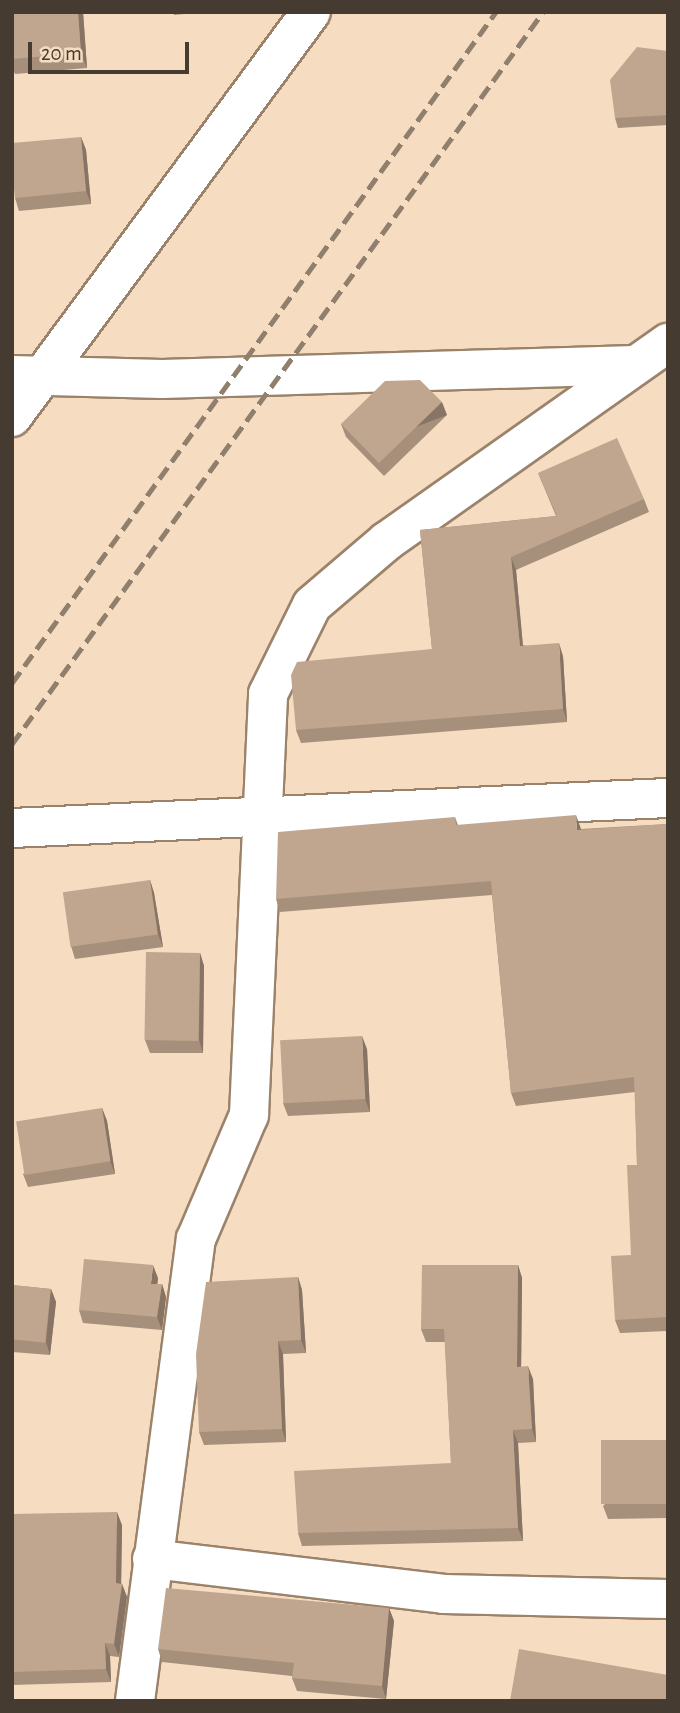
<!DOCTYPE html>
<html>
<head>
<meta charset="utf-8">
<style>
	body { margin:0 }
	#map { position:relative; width:680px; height:1713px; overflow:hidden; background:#f6dcc1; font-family:"Alegreya Sans",sans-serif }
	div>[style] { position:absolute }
	.roads { filter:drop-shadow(2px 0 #9b836b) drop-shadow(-2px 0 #9b836b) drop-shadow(0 2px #9b836b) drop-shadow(0 -2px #9b836b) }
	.street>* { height:38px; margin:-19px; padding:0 19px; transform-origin:19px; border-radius:19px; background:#fff }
	.rail>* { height:5px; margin-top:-2.5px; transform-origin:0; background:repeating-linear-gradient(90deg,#907f6d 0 14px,transparent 0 21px) }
	.wall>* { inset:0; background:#a68f7b }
	.shaded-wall>* { inset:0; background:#877464; transform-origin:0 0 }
	.building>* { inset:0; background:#c1a68f; transform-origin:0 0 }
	span { translate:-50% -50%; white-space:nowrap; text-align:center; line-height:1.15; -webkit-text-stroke:6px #f6dcc1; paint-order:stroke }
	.frame { position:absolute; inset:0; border:14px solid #453b30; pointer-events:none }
	.scale { position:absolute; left:28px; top:42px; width:161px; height:32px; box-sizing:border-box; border:4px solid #453b30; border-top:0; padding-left:9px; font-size:21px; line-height:24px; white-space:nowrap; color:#453b30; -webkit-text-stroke:5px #f6dcc1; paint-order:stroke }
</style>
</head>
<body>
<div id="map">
	<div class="roads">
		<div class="street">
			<div style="left:12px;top:375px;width:150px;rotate:1.5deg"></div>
			<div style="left:162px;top:379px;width:472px;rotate:-1.7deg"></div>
			<div style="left:12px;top:417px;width:503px;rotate:-53.56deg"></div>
			<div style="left:12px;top:828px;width:657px;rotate:-2.62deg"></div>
			<div style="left:152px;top:1559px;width:294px;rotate:6.8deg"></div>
			<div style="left:444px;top:1594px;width:224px;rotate:1.3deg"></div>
			<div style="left:135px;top:1701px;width:466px;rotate:-82.5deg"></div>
			<div style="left:196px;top:1239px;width:135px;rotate:-66.9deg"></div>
			<div style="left:249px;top:1115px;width:421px;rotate:-87.4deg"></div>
			<div style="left:268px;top:694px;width:99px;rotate:-63.7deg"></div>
			<div style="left:312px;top:605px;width:99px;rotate:-40.5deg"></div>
			<div style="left:387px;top:541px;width:344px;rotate:-35.2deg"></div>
		</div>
	</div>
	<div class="rail">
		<div style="left:12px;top:683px;width:827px;rotate:-54.2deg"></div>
		<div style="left:12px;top:744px;width:904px;rotate:-54.04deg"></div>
	</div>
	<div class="wall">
		<div style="clip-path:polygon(12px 12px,83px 12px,87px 68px,15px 74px,12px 67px)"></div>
		<div style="clip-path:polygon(173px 12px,205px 12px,174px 15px)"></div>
		<div style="clip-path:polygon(668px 51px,668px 125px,618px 128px,615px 118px)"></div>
		<div style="clip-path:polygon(81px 137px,86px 150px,91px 204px,19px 211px,15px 198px)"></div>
		<div style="clip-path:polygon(447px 415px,384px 476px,346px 437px,341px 424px)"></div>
		<div style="clip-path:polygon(538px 473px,644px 499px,649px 512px,516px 570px,523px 645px,563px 656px,567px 722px,301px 743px,296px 730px,432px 649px,420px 530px,556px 516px)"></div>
		<div style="clip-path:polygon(455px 817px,458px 825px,581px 829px,668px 824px,668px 1331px,620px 1333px,615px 1320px,631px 1255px,637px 1165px,635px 1092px,516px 1106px,511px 1093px,492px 895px,280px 912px,276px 899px)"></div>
		<div style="clip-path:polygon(150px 880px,154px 893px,163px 947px,75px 959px,71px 946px)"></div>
		<div style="clip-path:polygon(200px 953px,204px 966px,203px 1053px,150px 1053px,145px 1040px)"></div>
		<div style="clip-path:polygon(367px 1049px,370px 1112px,288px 1116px,283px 1103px)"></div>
		<div style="clip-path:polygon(102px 1108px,107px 1121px,115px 1174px,28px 1187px,23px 1174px)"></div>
		<div style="clip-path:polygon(518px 1265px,522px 1278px,521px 1367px,533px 1379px,536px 1442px,518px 1443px,523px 1541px,302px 1546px,298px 1533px,451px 1463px,445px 1342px,426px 1342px,421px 1329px)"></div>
		<div style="clip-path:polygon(298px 1277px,302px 1290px,306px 1353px,283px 1354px,286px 1442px,204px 1445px,199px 1432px)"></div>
		<div style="clip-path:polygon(158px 1278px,157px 1284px,162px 1284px,166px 1297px,162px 1330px,83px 1323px,79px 1310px)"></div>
		<div style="clip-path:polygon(12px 1285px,51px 1289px,56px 1302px,50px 1355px,12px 1352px)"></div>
		<div style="clip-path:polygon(668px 1440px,668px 1518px,608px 1519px,603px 1506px)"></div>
		<div style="clip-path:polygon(12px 1514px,122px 1525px,121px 1583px,122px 1584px,127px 1597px,119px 1657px,110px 1656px,111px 1682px,12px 1685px)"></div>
		<div style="clip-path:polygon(389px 1608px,394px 1621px,386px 1699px,297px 1691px,292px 1678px,292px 1676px,162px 1662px,158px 1649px)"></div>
	</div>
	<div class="shaded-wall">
		<div style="clip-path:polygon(78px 12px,83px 12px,87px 68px,81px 53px)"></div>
		<div style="clip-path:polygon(81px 137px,86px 150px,91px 204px,86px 191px)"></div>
		<div style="left:442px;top:402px;width:14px;height:88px;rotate:69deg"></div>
		<div style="clip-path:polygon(511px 557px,516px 570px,524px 659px,520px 646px)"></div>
		<div style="clip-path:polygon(559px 643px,563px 656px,567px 722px,563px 709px)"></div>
		<div style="clip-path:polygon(576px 815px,581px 829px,582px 843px,577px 830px)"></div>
		<div style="clip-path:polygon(150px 880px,154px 893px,163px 947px,158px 934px)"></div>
		<div style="clip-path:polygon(200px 953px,204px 966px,203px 1053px,199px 1040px)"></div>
		<div style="clip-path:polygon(362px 1036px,367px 1049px,370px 1112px,365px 1099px)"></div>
		<div style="clip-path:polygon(102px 1108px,107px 1121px,115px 1174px,110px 1161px)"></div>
		<div style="clip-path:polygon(153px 1265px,158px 1278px,156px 1297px,151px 1284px)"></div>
		<div style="clip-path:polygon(518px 1265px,522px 1278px,521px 1380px,517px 1367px)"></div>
		<div style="clip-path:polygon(298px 1277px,302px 1290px,306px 1353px,301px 1340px)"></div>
		<div style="clip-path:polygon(162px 1284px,166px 1297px,162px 1330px,157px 1317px)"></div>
		<div style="clip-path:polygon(51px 1289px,56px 1302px,50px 1355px,46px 1342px)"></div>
		<div style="clip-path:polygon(278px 1341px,283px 1354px,286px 1442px,282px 1429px)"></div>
		<div style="clip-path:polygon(528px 1366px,533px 1379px,536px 1442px,532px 1429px)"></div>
		<div style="clip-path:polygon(513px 1430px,518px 1443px,523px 1541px,518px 1528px)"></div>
		<div style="clip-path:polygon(117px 1512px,122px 1525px,121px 1594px,122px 1584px,127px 1597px,119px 1657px,114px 1644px)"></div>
		<div style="clip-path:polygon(389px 1608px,394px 1621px,386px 1699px,382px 1686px)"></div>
		<div style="clip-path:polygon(105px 1643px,110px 1656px,111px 1682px,106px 1669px)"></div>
	</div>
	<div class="building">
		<div style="clip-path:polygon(12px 12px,78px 12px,81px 53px,12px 59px)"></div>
		<div style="clip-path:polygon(637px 47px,668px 51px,668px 115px,615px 118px,610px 80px)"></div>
		<div style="clip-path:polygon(81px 137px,86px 191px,15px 198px,12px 172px,12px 143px)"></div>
		<div style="clip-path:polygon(420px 380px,442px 402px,379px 463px,341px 424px,385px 381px)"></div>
		<div style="clip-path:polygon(617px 438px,644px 499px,511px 557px,520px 646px,559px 643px,563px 709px,296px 730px,291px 675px,297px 662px,432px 649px,420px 530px,557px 516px,538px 473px)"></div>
		<div style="clip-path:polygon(576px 815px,577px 830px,668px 824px,668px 1317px,615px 1320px,611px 1256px,631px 1255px,627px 1165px,637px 1165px,634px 1077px,511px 1093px,491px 881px,276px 899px,278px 832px,455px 817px,456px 825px)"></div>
		<div style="left:150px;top:880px;width:55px;height:88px;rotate:82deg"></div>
		<div style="left:146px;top:952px;width:54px;height:88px;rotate:1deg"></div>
		<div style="left:362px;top:1036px;width:63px;height:82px;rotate:87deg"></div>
		<div style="left:102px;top:1108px;width:54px;height:87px;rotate:81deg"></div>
		<div style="clip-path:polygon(84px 1259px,153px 1265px,151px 1284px,162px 1284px,157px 1317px,79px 1310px)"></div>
		<div style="clip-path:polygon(422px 1265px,518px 1265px,517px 1367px,528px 1366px,532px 1429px,513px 1430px,518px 1528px,298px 1533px,294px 1471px,451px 1463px,444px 1329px,421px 1329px)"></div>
		<div style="clip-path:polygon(298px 1277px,301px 1340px,278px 1341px,282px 1429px,199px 1432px,196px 1354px,206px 1282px)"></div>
		<div style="left:12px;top:1285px;width:39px;height:54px;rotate:6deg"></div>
		<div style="left:668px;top:1440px;width:64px;height:67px;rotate:90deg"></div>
		<div style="clip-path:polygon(117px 1512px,116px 1583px,122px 1584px,114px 1644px,105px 1643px,106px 1669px,12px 1672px,12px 1514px)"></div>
		<div style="clip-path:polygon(166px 1588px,389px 1608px,382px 1686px,292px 1678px,294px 1663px,158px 1649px)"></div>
		<div style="clip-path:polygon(519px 1649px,668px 1675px,668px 1701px,510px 1701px)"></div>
	</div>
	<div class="frame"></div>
	<div class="scale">20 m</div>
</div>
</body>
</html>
